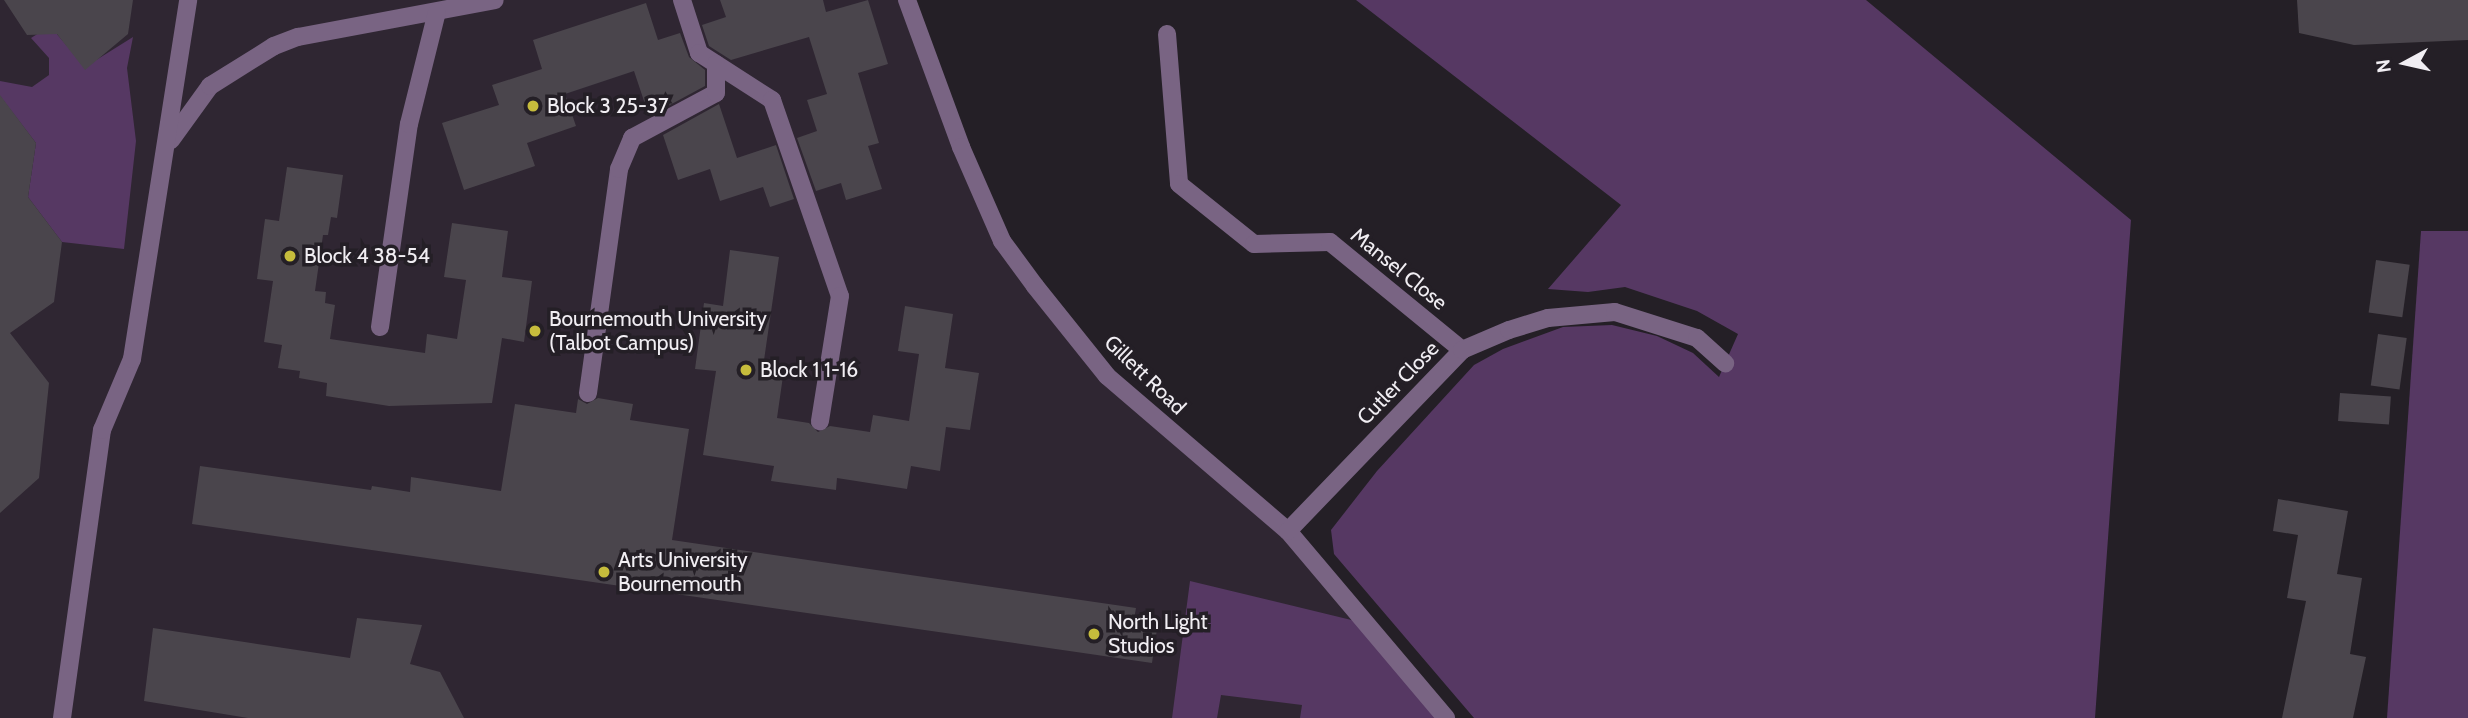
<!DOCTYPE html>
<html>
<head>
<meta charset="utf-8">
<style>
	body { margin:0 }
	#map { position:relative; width:2468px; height:718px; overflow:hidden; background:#241f26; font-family:Cabin,sans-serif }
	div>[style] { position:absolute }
	.built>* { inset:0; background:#2f2632 }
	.green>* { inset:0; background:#563863 }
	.building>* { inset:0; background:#4a454c; transform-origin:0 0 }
	.minor>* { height:18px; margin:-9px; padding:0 9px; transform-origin:9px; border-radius:9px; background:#796483 }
	.dots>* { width:19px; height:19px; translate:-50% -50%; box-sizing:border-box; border:4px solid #241f26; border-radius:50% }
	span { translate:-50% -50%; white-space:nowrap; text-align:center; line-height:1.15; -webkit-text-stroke:7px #241f26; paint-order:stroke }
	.poi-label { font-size:21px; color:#f1eef3 }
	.left { translate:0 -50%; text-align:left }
	.street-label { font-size:21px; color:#f1eef3 }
	.north { position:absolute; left:2370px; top:28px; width:70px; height:70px; -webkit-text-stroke:5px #241f26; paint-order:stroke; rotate:262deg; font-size:19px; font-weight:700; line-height:28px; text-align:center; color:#f1eef3 }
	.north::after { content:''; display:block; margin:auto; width:24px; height:32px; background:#f1eef3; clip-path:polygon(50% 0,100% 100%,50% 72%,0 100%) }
</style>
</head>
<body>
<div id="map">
	<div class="built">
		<div style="clip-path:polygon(0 0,907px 0,1002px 241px,1107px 376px,1288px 531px,1446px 718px,0 718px)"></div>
	</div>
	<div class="green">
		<div style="clip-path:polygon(1356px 0,1866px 0,2131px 220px,2095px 718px,1474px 718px,1334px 554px,1331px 530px,1377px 471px,1474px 365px,1503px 349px,1563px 327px,1612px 325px,1657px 336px,1693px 353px,1719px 377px,1738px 334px,1697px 311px,1625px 287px,1588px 292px,1548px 289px,1621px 205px)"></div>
		<div style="clip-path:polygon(50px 26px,85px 67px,133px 37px,127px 68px,136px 141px,124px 249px,62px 242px,28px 197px,36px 143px,0 96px,0 81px,32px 87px,49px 75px,49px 58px,31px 38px)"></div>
		<div style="clip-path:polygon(2421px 231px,2468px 231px,2468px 718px,2387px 718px)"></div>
		<div style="clip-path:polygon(1190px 581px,1372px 625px,1446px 718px,1300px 718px,1302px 705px,1221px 695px,1217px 718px,1172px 718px)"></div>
	</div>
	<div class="building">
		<div style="clip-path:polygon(4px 0,133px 0,128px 34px,85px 70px,57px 34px,27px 35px)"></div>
		<div style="clip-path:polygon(720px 0,823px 0,826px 12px,868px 0,888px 64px,858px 73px,879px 143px,868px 146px,882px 189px,846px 200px,841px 183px,816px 191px,797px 138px,817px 131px,807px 100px,827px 94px,809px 37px,731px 60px,709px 46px,702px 25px,726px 17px)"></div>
		<div style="clip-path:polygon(2297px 0,2468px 0,2468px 40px,2354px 45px,2299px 33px)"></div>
		<div style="clip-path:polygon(646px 3px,658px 40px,680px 33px,689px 57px,705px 70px,705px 86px,655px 113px,654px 108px,647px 110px,634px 71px,565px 94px,576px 126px,527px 143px,535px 166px,464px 190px,442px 123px,499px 105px,492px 85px,542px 69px,533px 40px)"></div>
		<div style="clip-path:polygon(0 95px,36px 143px,28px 197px,62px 242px,54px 302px,10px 333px,49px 383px,39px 478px,0 513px)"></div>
		<div style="clip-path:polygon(719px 104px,737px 158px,776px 145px,794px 199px,770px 207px,763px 187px,720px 201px,710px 169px,678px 180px,663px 135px)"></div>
		<div style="clip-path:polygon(287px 167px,343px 175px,337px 218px,331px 217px,328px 235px,323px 235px,315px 291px,326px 292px,325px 303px,335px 305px,330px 339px,425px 353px,427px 334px,457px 339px,466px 280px,444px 277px,452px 223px,508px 231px,502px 277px,532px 281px,524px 342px,502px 338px,492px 403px,389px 406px,326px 396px,327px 383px,299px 378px,300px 371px,278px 368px,282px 345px,264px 342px,273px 281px,257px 279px,265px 219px,279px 221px)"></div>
		<div style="clip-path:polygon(730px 250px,779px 257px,763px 367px,784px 369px,777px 418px,809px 423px,818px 432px,830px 426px,870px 432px,873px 415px,909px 421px,919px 354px,898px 351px,905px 306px,953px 314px,945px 368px,979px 373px,970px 430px,946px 427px,940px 471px,911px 466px,907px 489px,837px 478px,836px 490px,771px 481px,774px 466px,703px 455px,716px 371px,695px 369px,704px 303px,723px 306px)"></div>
		<div style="left:2376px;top:260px;width:34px;height:53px;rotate:8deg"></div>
		<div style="left:2378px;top:334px;width:29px;height:52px;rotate:8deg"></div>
		<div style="left:2340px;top:393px;width:51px;height:28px;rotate:4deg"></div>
		<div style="clip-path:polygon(598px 398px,633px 404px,630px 420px,689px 429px,672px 540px,1136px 608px,1134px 619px,1158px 622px,1152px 663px,192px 524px,200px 466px,371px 490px,372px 486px,410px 492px,411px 477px,501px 491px,515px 404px,576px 413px,578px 399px,587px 404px)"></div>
		<div style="clip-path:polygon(2278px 499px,2348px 511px,2337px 574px,2362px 578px,2350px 654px,2366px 657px,2353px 718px,2282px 718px,2306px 601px,2287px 598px,2298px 535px,2273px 531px)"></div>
		<div style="clip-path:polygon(357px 618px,422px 625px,410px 664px,440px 672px,464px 718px,248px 718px,144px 701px,153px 628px,350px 658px)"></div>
	</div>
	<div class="minor">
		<div style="left:682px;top:0;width:56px;rotate:72.2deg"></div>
		<div style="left:699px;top:53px;width:87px;rotate:32.8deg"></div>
		<div style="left:772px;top:100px;width:207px;rotate:70.9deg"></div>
		<div style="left:840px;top:296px;width:127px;rotate:99.1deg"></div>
		<div style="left:907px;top:0;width:157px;rotate:69.8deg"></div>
		<div style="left:961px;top:147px;width:103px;rotate:66.4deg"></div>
		<div style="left:1002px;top:241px;width:56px;rotate:53.7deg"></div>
		<div style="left:1035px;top:286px;width:115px;rotate:51.3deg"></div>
		<div style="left:1107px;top:376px;width:238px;rotate:40.6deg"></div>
		<div style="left:1288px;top:531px;width:245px;rotate:49.8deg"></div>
		<div style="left:1167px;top:34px;width:150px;rotate:85.4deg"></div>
		<div style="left:1179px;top:184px;width:96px;rotate:38.7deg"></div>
		<div style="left:1254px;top:244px;width:76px;rotate:-1.5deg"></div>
		<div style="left:1330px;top:242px;width:171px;rotate:39.3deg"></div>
		<div style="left:171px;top:140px;width:67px;rotate:-54.2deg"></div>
		<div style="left:210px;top:86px;width:75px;rotate:-32deg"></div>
		<div style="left:274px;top:46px;width:26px;rotate:-21deg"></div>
		<div style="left:298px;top:37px;width:200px;rotate:-10.6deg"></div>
		<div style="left:380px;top:327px;width:205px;rotate:-81.9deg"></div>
		<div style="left:409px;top:124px;width:115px;rotate:-76deg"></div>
		<div style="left:588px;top:393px;width:226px;rotate:-82.1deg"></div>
		<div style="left:619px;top:169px;width:34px;rotate:-67deg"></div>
		<div style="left:632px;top:138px;width:95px;rotate:-28.2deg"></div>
		<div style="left:716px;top:93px;width:29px;rotate:-90deg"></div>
		<div style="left:1288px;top:531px;width:251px;rotate:-46.1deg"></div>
		<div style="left:1462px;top:350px;width:51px;rotate:-23.1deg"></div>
		<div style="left:1509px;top:330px;width:41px;rotate:-17.1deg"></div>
		<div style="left:1548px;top:318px;width:67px;rotate:-5.1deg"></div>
		<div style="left:1615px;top:312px;width:86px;rotate:17.6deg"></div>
		<div style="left:1697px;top:338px;width:38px;rotate:42deg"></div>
		<div style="left:62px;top:718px;width:291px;rotate:-82.1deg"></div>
		<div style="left:102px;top:430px;width:77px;rotate:-67.1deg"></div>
		<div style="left:132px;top:359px;width:363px;rotate:-81.1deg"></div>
	</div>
	<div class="dots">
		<div style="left:533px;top:106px;background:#c6bc3c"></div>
		<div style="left:290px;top:256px;background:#c6bc3c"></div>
		<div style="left:535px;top:331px;background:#c6bc3c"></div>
		<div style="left:746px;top:370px;background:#c6bc3c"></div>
		<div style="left:604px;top:572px;background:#c6bc3c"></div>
		<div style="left:1094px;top:634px;background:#c6bc3c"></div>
	</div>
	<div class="poi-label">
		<span class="left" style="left:547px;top:106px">Block 3 25-37</span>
		<span class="left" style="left:304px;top:256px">Block 4 38-54</span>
		<span class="left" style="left:549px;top:331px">Bournemouth University<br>(Talbot Campus)</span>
		<span class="left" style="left:760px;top:370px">Block 1 1-16</span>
		<span class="left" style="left:618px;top:572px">Arts University<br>Bournemouth</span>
		<span class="left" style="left:1108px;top:634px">North Light<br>Studios</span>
	</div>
	<div class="street-label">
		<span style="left:1399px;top:269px;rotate:39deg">Mansel Close</span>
		<span style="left:1145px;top:375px;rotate:44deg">Gillett Road</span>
		<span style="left:1398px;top:383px;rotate:-46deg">Cutler Close</span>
	</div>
	<div class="north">N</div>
</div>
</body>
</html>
